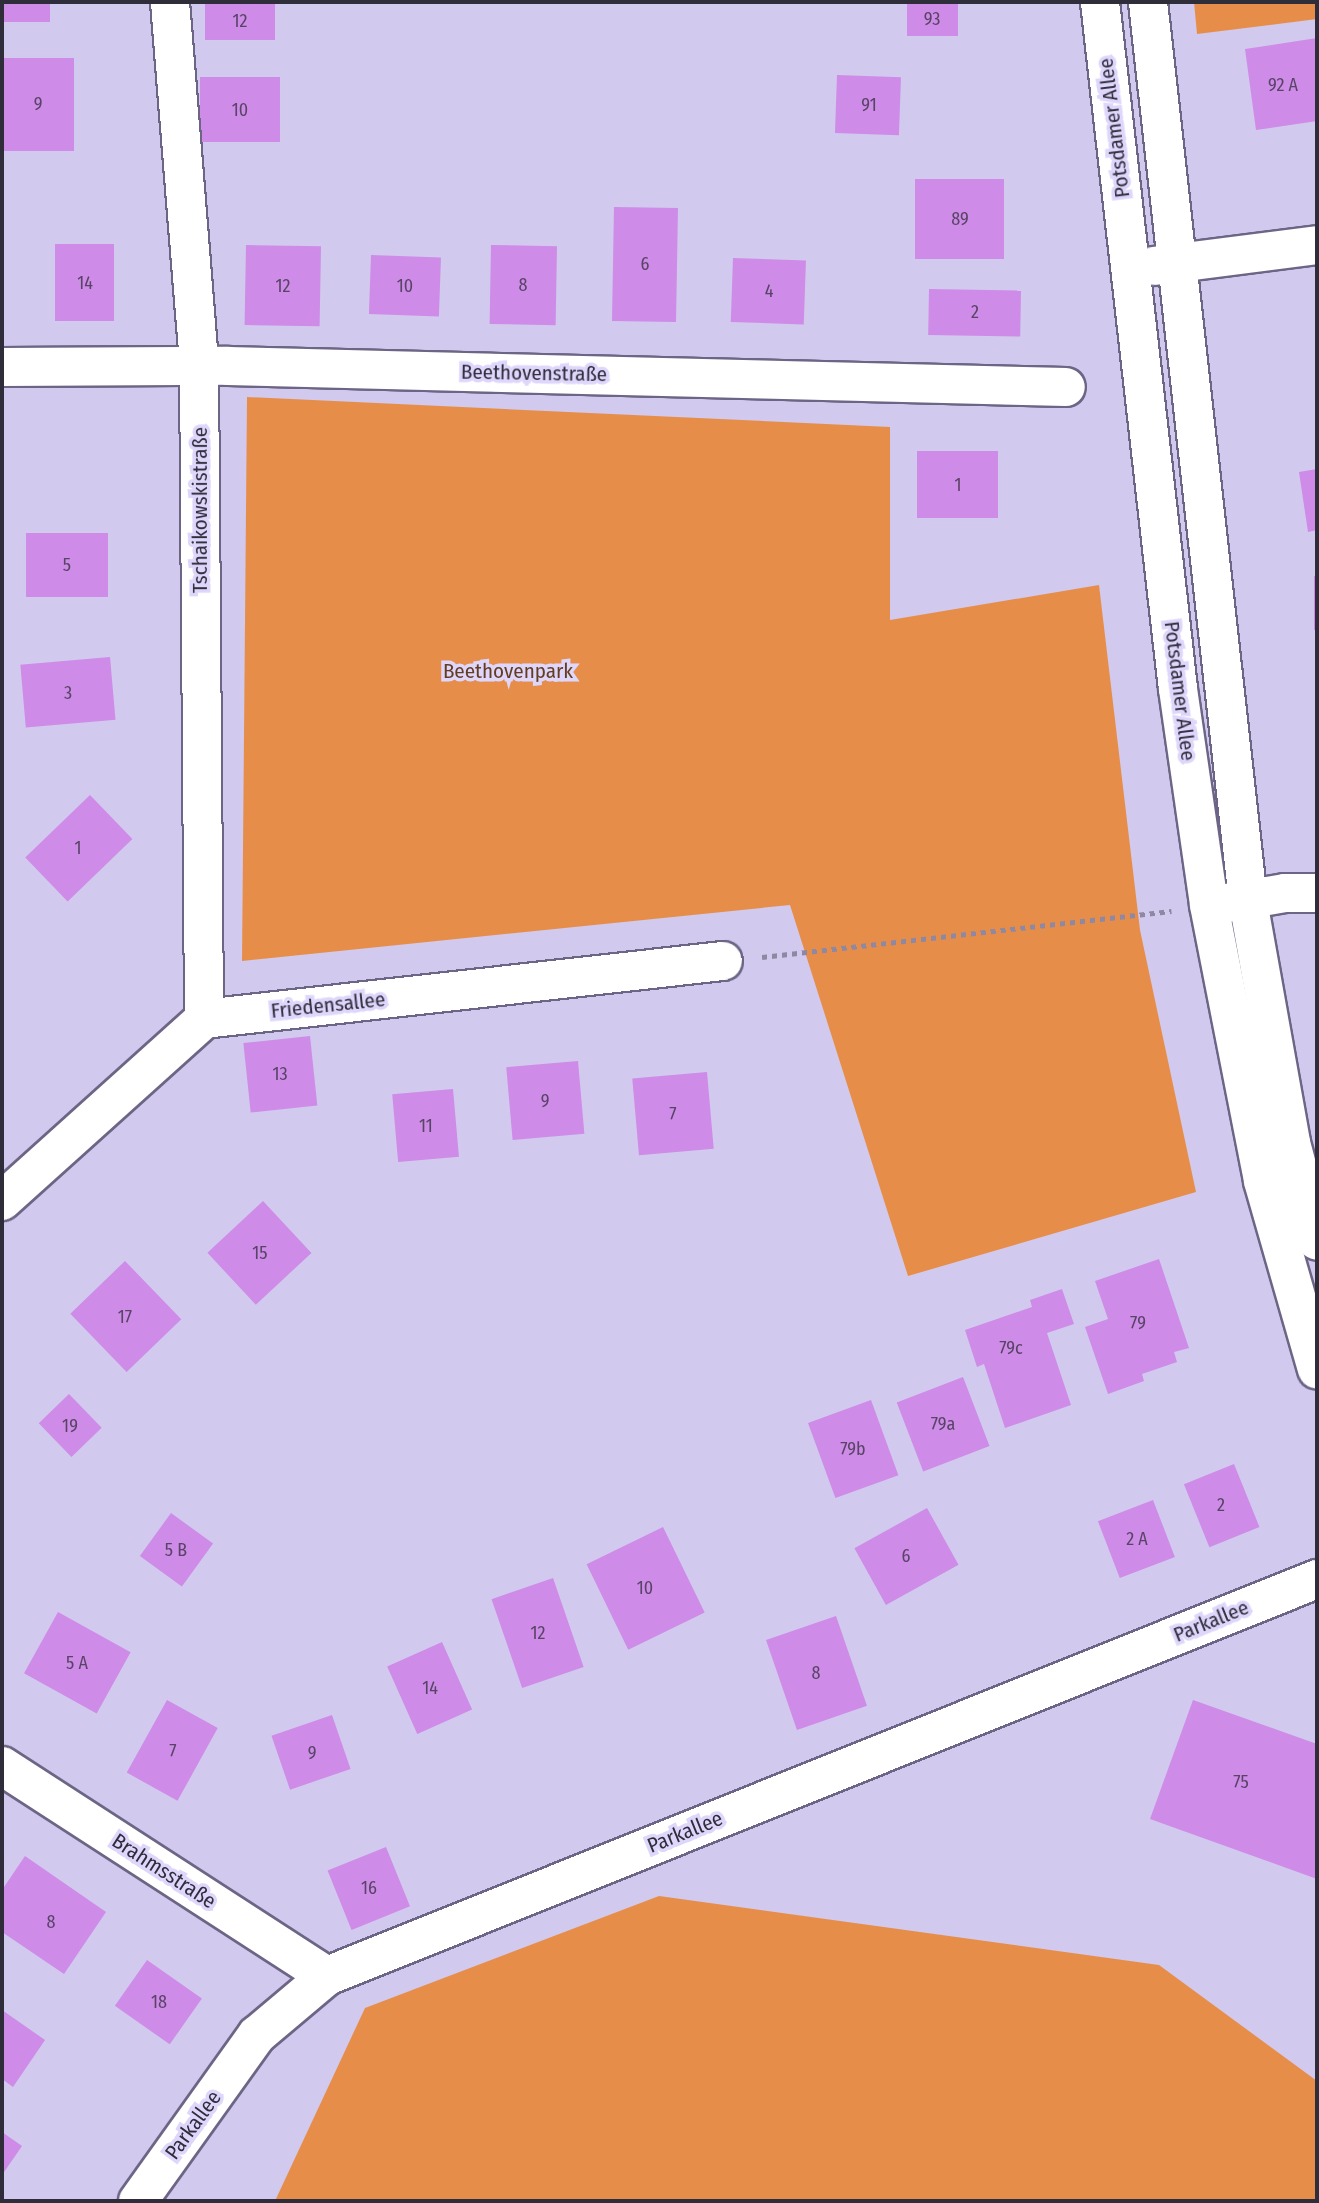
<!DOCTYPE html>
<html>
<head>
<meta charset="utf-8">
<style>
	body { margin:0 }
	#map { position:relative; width:1319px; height:2203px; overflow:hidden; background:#d2c9ee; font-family:"Fira Sans Condensed",sans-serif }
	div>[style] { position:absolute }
	.green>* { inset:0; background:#e68e49 }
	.building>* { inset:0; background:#ce8be7; transform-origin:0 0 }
	.path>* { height:4.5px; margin-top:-2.25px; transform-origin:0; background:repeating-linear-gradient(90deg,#8e88a3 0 5px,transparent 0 10px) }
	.roads { filter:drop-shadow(2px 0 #6d6585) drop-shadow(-2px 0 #6d6585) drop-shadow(0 2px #6d6585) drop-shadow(0 -2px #6d6585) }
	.minor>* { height:38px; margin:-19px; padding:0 19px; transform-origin:19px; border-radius:19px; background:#fff }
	span { translate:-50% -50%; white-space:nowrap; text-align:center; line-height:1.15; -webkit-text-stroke:7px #dfd6fc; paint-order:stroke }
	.number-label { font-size:18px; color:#584466 }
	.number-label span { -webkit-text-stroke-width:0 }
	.street-label { font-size:21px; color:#302d3b }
	.park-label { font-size:21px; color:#643d1f }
	.frame { position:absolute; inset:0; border:4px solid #302d3b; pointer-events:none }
</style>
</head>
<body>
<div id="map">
	<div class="green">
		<div style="clip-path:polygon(1194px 2px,1317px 2px,1317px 19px,1197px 34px)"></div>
		<div style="clip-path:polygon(247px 397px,890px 427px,890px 620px,1099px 585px,1140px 930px,1196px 1192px,908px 1276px,790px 905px,242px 961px)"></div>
		<div style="clip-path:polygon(659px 1896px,1159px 1965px,1317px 2081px,1317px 2201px,275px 2201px,365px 2008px)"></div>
	</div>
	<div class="building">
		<div style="left:2px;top:2px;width:48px;height:20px"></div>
		<div style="left:205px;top:2px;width:70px;height:38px"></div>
		<div style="left:907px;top:2px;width:51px;height:34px"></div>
		<div style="clip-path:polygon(1317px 38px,1317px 121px,1256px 130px,1245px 49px)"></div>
		<div style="left:2px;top:58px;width:72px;height:93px"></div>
		<div style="left:837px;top:75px;width:64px;height:58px;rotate:2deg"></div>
		<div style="left:280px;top:77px;width:65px;height:80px;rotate:90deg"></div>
		<div style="left:915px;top:179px;width:89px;height:80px"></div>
		<div style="left:614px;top:207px;width:64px;height:114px;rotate:1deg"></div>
		<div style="left:114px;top:244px;width:77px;height:59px;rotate:90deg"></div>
		<div style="left:246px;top:245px;width:75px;height:80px;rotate:1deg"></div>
		<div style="left:491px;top:245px;width:66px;height:79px;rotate:1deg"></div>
		<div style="left:371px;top:255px;width:70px;height:59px;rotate:2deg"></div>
		<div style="left:733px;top:258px;width:73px;height:64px;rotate:2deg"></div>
		<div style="left:929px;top:289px;width:92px;height:46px;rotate:1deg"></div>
		<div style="left:998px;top:451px;width:67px;height:81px;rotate:90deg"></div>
		<div style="clip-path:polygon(1317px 469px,1317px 530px,1308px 532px,1299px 472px)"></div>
		<div style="left:26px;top:533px;width:82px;height:64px"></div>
		<div style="left:1314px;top:576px;width:3px;height:54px"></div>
		<div style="left:110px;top:657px;width:63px;height:90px;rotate:85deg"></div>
		<div style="left:90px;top:795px;width:61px;height:90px;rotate:46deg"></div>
		<div style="left:310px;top:1036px;width:70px;height:67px;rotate:84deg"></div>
		<div style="left:578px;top:1061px;width:73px;height:72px;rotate:85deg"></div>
		<div style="left:707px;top:1072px;width:77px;height:75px;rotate:85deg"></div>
		<div style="left:453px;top:1089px;width:68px;height:61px;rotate:85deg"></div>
		<div style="left:263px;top:1201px;width:71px;height:76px;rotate:47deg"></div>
		<div style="clip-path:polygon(1159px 1259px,1189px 1348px,1174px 1352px,1177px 1362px,1142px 1374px,1144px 1381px,1108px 1394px,1085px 1327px,1108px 1319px,1095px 1281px)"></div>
		<div style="left:125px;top:1261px;width:81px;height:76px;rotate:46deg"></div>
		<div style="clip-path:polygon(1062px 1289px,1074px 1324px,1047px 1333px,1071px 1405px,1005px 1428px,984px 1364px,977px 1367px,965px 1330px,1032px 1307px,1030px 1300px)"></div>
		<div style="left:963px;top:1377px;width:74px;height:71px;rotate:69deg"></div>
		<div style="left:69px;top:1394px;width:47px;height:42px;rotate:46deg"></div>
		<div style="left:871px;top:1400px;width:80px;height:67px;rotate:70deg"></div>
		<div style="left:1234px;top:1464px;width:68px;height:54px;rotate:68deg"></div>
		<div style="left:1153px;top:1500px;width:61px;height:59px;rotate:69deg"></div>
		<div style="left:927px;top:1508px;width:65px;height:83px;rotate:61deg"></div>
		<div style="left:171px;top:1513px;width:52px;height:53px;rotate:36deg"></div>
		<div style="left:663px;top:1527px;width:95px;height:85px;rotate:64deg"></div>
		<div style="left:553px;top:1578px;width:94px;height:65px;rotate:71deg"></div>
		<div style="left:58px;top:1612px;width:83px;height:70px;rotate:29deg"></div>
		<div style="left:836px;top:1616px;width:95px;height:74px;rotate:71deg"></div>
		<div style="left:442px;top:1642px;width:74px;height:60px;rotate:66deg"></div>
		<div style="left:167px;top:1700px;width:58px;height:83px;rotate:29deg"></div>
		<div style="clip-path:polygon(1193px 1700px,1317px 1744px,1317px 1879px,1150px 1819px)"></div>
		<div style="left:332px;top:1715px;width:57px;height:64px;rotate:71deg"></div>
		<div style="left:386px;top:1847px;width:64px;height:63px;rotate:68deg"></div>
		<div style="clip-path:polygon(25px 1856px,106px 1912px,64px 1974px,2px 1932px,2px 1890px)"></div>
		<div style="left:147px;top:1960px;width:67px;height:56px;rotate:35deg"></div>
		<div style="clip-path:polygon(2px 2010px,45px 2040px,13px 2087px,2px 2079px)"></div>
		<div style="clip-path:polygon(2px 2132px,22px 2146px,2px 2175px)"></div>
	</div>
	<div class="path">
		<div style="left:762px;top:957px;width:412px;rotate:-6.4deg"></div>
	</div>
	<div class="roads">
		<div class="minor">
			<div style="left:170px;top:2px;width:364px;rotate:85.4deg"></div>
			<div style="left:199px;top:365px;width:654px;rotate:89.56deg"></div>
			<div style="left:1100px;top:2px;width:691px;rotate:83.52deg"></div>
			<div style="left:1178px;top:689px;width:218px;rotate:81.8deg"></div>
			<div style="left:1209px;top:905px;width:281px;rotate:78.9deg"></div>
			<div style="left:1263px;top:1181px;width:196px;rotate:74deg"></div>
			<div style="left:1148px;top:2px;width:905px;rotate:83.65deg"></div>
			<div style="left:1248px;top:901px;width:246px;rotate:79.9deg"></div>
			<div style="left:1291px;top:1143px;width:101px;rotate:75.1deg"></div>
			<div style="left:1154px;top:266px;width:164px;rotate:-7.3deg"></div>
			<div style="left:2px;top:367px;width:226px;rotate:-0.3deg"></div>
			<div style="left:228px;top:366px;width:838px;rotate:1.44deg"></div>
			<div style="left:1221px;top:904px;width:65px;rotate:-9.8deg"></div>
			<div style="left:1285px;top:893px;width:32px"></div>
			<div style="left:2px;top:1201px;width:272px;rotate:-42deg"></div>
			<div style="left:204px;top:1019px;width:522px;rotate:-6.38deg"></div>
			<div style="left:2px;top:1766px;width:387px;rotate:32.9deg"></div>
			<div style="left:138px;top:2201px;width:204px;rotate:-54.4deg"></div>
			<div style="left:257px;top:2035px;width:92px;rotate:-40.1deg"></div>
			<div style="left:327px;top:1976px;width:1067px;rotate:-21.85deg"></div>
		</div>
	</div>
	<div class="number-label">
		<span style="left:932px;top:19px">93</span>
		<span style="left:240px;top:21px">12</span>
		<span style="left:1283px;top:85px">92 A</span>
		<span style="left:38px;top:104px">9</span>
		<span style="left:869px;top:105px">91</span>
		<span style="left:240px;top:110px">10</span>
		<span style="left:960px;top:219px">89</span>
		<span style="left:645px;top:264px">6</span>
		<span style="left:85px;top:283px">14</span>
		<span style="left:523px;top:285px">8</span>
		<span style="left:283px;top:286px">12</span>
		<span style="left:405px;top:286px">10</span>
		<span style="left:769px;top:291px">4</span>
		<span style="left:975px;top:312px">2</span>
		<span style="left:958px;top:485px">1</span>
		<span style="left:67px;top:565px">5</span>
		<span style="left:68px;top:693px">3</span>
		<span style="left:78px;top:848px">1</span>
		<span style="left:280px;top:1074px">13</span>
		<span style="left:545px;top:1101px">9</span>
		<span style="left:673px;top:1114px">7</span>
		<span style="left:426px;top:1126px">11</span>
		<span style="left:260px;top:1253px">15</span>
		<span style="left:125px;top:1317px">17</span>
		<span style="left:1138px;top:1323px">79</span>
		<span style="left:1011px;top:1348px">79c</span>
		<span style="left:943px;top:1424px">79a</span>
		<span style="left:70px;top:1426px">19</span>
		<span style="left:853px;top:1449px">79b</span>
		<span style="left:1221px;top:1505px">2</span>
		<span style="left:1137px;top:1539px">2 A</span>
		<span style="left:176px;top:1550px">5 B</span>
		<span style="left:906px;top:1556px">6</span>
		<span style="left:645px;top:1588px">10</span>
		<span style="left:538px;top:1633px">12</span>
		<span style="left:77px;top:1663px">5 A</span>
		<span style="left:816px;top:1673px">8</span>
		<span style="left:430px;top:1688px">14</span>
		<span style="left:173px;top:1751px">7</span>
		<span style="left:312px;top:1753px">9</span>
		<span style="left:1241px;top:1782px">75</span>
		<span style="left:369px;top:1888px">16</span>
		<span style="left:51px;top:1922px">8</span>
		<span style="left:159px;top:2002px">18</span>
	</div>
	<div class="street-label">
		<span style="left:1114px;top:128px;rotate:-97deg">Potsdamer Allee</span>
		<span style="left:534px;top:373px;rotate:1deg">Beethovenstraße</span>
		<span style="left:200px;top:510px;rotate:-90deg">Tschaikowskistraße</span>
		<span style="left:1180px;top:691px;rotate:83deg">Potsdamer Allee</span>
		<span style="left:328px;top:1005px;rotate:-6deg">Friedensallee</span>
		<span style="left:1211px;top:1621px;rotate:-22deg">Parkallee</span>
		<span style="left:685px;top:1832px;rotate:-22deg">Parkallee</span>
		<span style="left:164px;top:1871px;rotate:33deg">Brahmsstraße</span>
		<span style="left:193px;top:2125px;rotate:-54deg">Parkallee</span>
	</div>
	<div class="park-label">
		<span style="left:508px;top:671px">Beethovenpark</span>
	</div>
	<div class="frame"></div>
</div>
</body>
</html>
